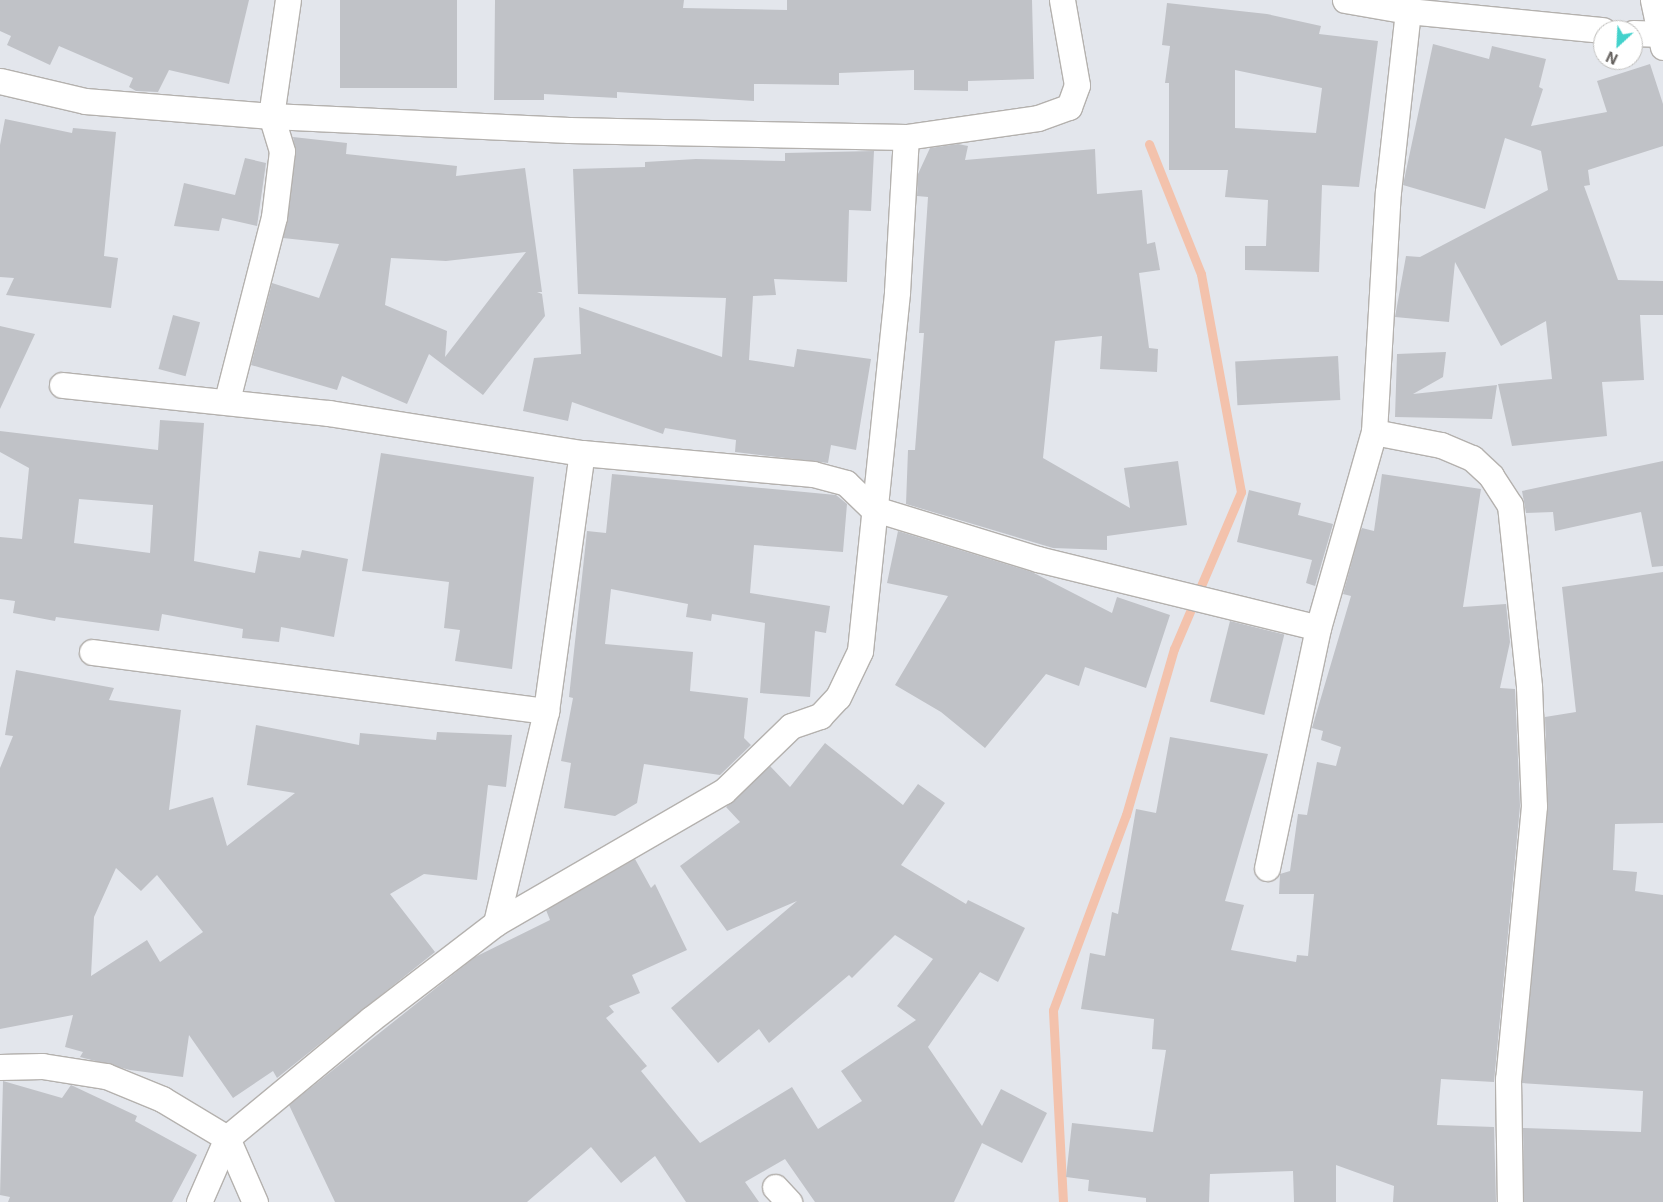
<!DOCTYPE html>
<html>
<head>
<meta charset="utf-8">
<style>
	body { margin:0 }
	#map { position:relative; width:1663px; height:1202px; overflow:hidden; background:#e3e6ec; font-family:Inter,sans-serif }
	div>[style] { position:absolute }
	.stream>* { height:9px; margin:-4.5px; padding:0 4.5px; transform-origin:4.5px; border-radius:4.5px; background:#f3c2ac }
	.building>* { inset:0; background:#c0c2c7; transform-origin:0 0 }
	.roads { filter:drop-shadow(1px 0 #b4b1ae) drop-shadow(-1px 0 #b4b1ae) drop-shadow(0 1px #b4b1ae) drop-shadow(0 -1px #b4b1ae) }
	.street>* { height:25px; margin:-12.5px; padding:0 12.5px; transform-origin:12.5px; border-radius:12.5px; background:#fff }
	span { translate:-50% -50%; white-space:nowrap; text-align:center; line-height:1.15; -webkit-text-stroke:4px #fff; paint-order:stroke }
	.north { position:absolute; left:1593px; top:20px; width:50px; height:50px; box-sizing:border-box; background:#fff; border:1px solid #c0bfbd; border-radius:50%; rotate:205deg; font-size:14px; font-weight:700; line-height:20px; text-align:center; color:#625e5b }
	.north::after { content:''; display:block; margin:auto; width:18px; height:22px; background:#43d2cc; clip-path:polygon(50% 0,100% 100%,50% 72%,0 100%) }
</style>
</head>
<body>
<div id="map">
	<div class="stream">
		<div style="left:1063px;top:1202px;width:192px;rotate:-93deg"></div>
		<div style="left:1053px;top:1010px;width:208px;rotate:-69.5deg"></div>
		<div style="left:1126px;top:815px;width:173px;rotate:-73.9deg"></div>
		<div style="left:1174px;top:649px;width:171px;rotate:-66.9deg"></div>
		<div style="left:1241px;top:492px;width:222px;rotate:-100.4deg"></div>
		<div style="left:1201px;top:274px;width:140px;rotate:-111.8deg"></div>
	</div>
	<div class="building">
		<div style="clip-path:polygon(0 0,249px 0,229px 84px,169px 70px,158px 92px,136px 91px,129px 87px,133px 78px,59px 46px,50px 65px,7px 45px,11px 36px,0 31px)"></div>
		<div style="left:340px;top:0;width:117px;height:88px"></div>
		<div style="clip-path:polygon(495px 0,684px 0,683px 8px,787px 10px,787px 0,1032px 0,1034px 79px,968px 81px,968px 91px,914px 90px,914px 70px,839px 73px,839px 85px,754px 84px,754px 101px,617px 92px,617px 98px,544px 94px,544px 100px,494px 100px)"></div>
		<div style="clip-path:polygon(evenodd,1167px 3px,1267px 14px,1321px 26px,1319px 34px,1378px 41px,1359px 187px,1322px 185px,1319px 272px,1245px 270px,1245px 246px,1266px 246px,1268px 200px,1225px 197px,1228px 170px,1169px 170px,1169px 83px,1165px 83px,1170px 46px,1162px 45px,1167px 3px,1235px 70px,1322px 88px,1316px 133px,1235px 128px,1235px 70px)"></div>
		<div style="clip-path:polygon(1433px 44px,1489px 59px,1492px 46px,1546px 59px,1539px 87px,1543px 89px,1531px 126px,1607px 112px,1597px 81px,1650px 64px,1663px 104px,1663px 146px,1588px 170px,1590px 185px,1584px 186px,1618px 280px,1663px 281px,1663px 315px,1640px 315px,1644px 380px,1602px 382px,1607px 436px,1512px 446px,1498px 384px,1552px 379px,1546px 321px,1501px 346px,1455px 262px,1449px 322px,1395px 317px,1406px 256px,1420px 257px,1548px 190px,1541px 151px,1505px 138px,1485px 209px,1403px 185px)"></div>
		<div style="clip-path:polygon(5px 119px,72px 133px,73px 128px,116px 132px,104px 256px,118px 258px,111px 308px,6px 295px,14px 278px,0 277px,0 145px)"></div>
		<div style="clip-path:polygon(evenodd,293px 137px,347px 143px,346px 154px,457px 166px,456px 176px,525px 168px,542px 292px,537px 292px,542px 294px,545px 316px,483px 395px,429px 354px,407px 404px,342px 376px,337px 390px,251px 365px,272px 283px,319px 298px,339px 244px,283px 238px,296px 153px,293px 137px,526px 252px,445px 357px,447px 331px,385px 305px,391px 258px,446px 261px,526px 252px)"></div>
		<div style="clip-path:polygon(958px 144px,968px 146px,965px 160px,1095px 149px,1097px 194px,1142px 190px,1147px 244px,1155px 242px,1160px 270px,1139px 273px,1149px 348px,1158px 349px,1157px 372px,1100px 369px,1102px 336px,1055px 341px,1043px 458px,1130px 508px,1124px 468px,1178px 461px,1187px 525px,1107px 536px,1107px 550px,1053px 548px,906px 504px,908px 450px,915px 450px,924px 333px,919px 333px,928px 197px,917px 196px,918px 174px,930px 148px)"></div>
		<div style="clip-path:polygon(874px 151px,871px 211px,849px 210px,847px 282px,774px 279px,776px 295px,753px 296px,749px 360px,794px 367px,797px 349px,871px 359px,856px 450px,831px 445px,828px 463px,735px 452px,736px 440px,665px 428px,663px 434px,572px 402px,568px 421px,523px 411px,534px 358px,581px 354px,579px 307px,722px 357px,726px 298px,578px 294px,573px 169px,645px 167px,645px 162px,696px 159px,785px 161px,785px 153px)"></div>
		<div style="clip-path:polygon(245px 158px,266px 163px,257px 226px,222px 218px,219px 231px,174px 226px,184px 183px,235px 195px)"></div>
		<div style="left:173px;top:315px;width:28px;height:56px;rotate:15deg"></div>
		<div style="clip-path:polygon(0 326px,35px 334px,0 409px)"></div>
		<div style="clip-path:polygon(1446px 352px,1443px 377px,1413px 394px,1497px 385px,1492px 419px,1395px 417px,1397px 354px)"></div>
		<div style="left:1338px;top:356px;width:44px;height:103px;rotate:87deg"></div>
		<div style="clip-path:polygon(evenodd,160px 420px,204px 423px,194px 561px,255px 573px,259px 551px,300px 558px,302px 550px,348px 559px,334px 637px,281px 627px,279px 642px,242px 638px,243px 629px,162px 614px,159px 631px,56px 617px,55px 621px,13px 613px,15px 601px,0 599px,0 537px,22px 539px,29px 468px,0 452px,0 431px,158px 450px,160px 420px,79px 499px,153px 505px,150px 553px,74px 543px,79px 499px)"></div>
		<div style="clip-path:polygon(381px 453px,534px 477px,512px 669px,455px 661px,460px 630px,444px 628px,449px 582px,362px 571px)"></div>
		<div style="clip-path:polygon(1663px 461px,1663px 566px,1652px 567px,1641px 512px,1555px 531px,1553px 512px,1526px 513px,1522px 491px)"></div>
		<div style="clip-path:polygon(612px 474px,836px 495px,847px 504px,843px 552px,754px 545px,750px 593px,830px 606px,826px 633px,815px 631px,810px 697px,760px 693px,765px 623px,712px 614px,711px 621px,686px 617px,688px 604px,611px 589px,605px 644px,693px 652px,690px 691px,748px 698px,744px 738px,751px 745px,720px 775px,644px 764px,637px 803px,615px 816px,564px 808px,571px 763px,561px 761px,573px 698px,569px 697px,587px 531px,606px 533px)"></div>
		<div style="clip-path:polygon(1382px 474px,1481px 489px,1463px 607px,1506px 604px,1510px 642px,1500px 688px,1515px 689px,1520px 806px,1494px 1082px,1441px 1079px,1437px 1125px,1494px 1127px,1496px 1202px,1393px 1202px,1394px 1186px,1336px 1165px,1336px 1202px,1294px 1202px,1293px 1171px,1210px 1174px,1209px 1202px,1146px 1202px,1146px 1198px,1088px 1191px,1089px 1180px,1066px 1177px,1072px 1123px,1153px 1132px,1166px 1050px,1152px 1049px,1154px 1019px,1081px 1009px,1090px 953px,1105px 956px,1112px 912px,1118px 914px,1136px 809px,1156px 813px,1170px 737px,1268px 754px,1225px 901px,1244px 905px,1231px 950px,1296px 962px,1297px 955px,1308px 956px,1314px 894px,1279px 894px,1280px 874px,1290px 871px,1298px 814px,1307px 815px,1317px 762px,1336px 766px,1341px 747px,1321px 740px,1323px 731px,1312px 728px,1351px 596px,1343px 594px,1360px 532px,1362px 528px,1374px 531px)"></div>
		<div style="clip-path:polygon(1249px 490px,1301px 503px,1298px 515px,1333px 524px,1315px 586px,1306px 583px,1312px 560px,1237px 542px)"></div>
		<div style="clip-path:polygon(898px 531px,1032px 572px,1112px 613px,1117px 597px,1170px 615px,1146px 688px,1085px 667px,1079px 686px,1046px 674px,985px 748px,941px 712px,895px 685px,948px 596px,887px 583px)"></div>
		<div style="clip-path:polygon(1663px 572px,1663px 823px,1615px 824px,1613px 870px,1637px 872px,1635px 891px,1663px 895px,1663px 1202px,1524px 1202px,1523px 1128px,1641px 1132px,1643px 1091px,1522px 1083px,1522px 1080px,1548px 807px,1545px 717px,1576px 712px,1562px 587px)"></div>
		<div style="left:1230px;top:621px;width:56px;height:83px;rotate:14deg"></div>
		<div style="clip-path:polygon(evenodd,16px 670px,114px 688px,109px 700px,181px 710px,169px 810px,213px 797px,227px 846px,295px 793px,247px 785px,256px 725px,359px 745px,360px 733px,436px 740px,437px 732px,512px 735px,506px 787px,488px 785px,477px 880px,424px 874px,390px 894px,435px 952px,277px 1078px,273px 1071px,233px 1098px,189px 1035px,183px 1077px,130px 1070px,80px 1057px,83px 1052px,65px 1047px,73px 1015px,0 1029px,0 768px,13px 736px,5px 735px,16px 670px,116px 868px,141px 891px,157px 875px,203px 932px,160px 962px,147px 940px,91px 976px,94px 917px,116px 868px)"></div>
		<div style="clip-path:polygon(825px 743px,903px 805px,918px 784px,945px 803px,901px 865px,966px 904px,968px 900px,1025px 928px,998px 982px,980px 972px,928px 1047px,982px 1126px,1001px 1089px,1047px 1113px,1022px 1163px,982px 1143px,954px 1202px,815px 1202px,785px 1159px,745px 1182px,759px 1202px,686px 1202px,655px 1156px,621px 1183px,591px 1147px,527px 1202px,335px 1202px,289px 1105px,475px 957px,550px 920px,546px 910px,635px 859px,651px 888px,655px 884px,687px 950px,632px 975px,640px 993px,609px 1006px,614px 1012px,606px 1018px,647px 1066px,641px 1071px,700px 1143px,792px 1087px,818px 1129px,862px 1101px,841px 1071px,916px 1020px,897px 1006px,933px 959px,895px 935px,852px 978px,849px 975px,769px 1043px,759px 1029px,718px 1063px,671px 1008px,797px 901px,727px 931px,680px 866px,740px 822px,726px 807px,770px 766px,790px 787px)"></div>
		<div style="clip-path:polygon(3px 1081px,62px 1098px,71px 1085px,137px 1116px,135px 1121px,197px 1155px,172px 1202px,8px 1202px,10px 1197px,0 1195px)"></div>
	</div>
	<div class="roads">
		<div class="street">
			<div style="left:1345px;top:0;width:64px;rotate:9.9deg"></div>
			<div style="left:1408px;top:11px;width:196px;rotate:5.6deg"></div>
			<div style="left:1653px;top:0;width:48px;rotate:78deg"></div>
			<div style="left:1633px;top:33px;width:30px;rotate:2deg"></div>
			<div style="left:0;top:81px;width:87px;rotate:13.2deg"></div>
			<div style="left:85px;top:101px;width:187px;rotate:4.6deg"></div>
			<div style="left:271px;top:116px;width:298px;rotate:2.7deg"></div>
			<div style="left:569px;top:130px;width:337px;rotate:1.2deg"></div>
			<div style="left:906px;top:137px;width:133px;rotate:-8.2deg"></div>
			<div style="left:1038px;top:118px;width:33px;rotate:-20deg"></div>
			<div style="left:1069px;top:107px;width:23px;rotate:-70deg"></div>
			<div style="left:1077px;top:85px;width:86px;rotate:-100deg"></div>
			<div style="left:62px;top:385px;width:268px;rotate:6deg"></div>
			<div style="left:329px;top:413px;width:256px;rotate:9deg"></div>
			<div style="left:582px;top:453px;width:232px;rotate:5.2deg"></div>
			<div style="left:813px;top:474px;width:34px;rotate:15deg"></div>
			<div style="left:846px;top:483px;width:36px;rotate:44deg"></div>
			<div style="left:872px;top:508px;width:174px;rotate:17.1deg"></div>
			<div style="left:1038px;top:559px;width:288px;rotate:13.8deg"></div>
			<div style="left:227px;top:400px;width:189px;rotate:-75.6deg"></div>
			<div style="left:274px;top:217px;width:66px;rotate:-83.1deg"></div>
			<div style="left:282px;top:151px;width:37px;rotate:-107deg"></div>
			<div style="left:271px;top:116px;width:117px;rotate:-81.7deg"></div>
			<div style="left:1374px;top:432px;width:68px;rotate:11deg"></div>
			<div style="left:1441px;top:445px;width:34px;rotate:23deg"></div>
			<div style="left:1472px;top:458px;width:26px;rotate:43deg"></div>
			<div style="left:1491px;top:476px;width:35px;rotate:57deg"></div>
			<div style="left:1510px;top:505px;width:183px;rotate:84deg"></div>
			<div style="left:1529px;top:687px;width:119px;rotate:87.6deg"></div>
			<div style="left:1534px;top:806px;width:274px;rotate:95.4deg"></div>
			<div style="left:1508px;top:1079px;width:123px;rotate:89.1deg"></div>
			<div style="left:92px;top:652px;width:458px;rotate:7.4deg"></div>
			<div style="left:1267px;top:868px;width:245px;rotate:-78deg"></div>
			<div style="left:1318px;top:628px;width:204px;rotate:-74.1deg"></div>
			<div style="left:1374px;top:432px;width:240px;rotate:-86.7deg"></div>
			<div style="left:1388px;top:192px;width:182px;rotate:-83.7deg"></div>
			<div style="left:496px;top:923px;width:218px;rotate:-76.7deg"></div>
			<div style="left:546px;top:711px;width:260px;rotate:-82.1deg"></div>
			<div style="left:0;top:1067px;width:42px;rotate:-1.4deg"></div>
			<div style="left:42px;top:1066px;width:65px;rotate:8.9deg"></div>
			<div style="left:106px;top:1076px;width:61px;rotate:22.3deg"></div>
			<div style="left:162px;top:1099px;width:76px;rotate:31deg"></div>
			<div style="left:227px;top:1138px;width:70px;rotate:66.4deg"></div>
			<div style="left:775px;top:1187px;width:21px;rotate:47deg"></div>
			<div style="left:199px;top:1202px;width:70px;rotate:-66.4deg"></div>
			<div style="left:227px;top:1138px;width:187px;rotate:-39.6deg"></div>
			<div style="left:371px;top:1019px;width:158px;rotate:-37.5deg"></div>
			<div style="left:496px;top:923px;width:263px;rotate:-30.1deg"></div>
			<div style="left:724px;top:791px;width:93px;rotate:-44.1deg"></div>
			<div style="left:791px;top:726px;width:31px;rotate:-19deg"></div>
			<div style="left:820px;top:716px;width:26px;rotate:-47deg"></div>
			<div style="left:838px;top:697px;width:51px;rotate:-64.4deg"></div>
			<div style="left:860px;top:651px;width:361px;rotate:-84.1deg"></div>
			<div style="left:897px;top:292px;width:155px;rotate:-86.7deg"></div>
		</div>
	</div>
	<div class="north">N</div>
</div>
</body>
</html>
